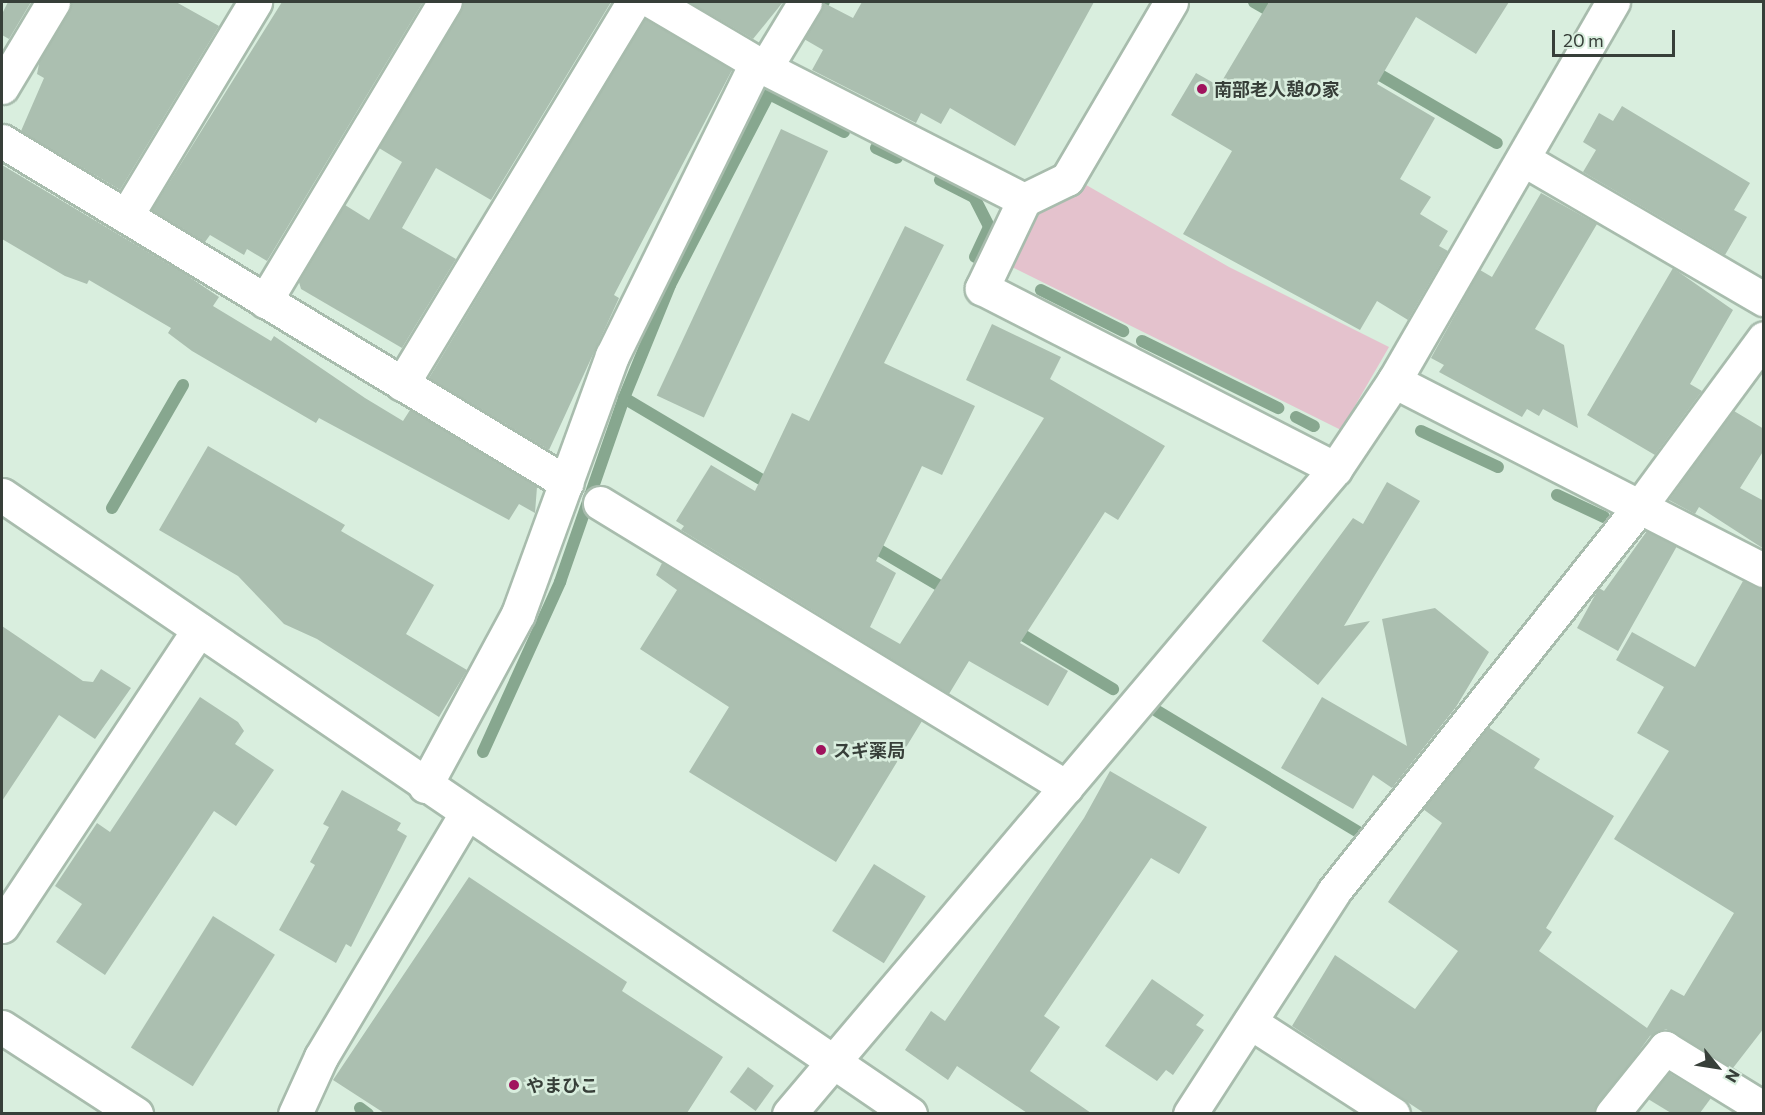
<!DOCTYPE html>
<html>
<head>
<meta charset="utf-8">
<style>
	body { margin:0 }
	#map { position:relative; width:1765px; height:1115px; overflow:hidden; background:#d9eede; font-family:Commissioner,"Noto Sans JP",sans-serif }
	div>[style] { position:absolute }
	.green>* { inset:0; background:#e4c2cd }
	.stream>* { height:12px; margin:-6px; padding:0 6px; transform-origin:6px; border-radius:6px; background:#87a78f }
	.building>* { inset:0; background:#abbfb0; transform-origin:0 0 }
	.roads { filter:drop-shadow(2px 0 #a8bcad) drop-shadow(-2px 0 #a8bcad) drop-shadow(0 2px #a8bcad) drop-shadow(0 -2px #a8bcad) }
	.minor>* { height:33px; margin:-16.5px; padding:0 16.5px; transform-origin:16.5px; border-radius:16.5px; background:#fff }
	.dots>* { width:16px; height:16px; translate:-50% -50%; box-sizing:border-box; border:3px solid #d9eede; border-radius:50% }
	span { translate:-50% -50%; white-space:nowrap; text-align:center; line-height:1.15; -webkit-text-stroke:5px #d9eede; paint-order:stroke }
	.poi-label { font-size:18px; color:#373f39; font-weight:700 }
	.left { translate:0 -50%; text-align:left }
	.frame { position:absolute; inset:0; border:3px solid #373f39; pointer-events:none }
	.north { position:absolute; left:1687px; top:1037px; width:60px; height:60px; -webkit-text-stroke:4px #d9eede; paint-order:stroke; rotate:120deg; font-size:16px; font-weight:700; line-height:24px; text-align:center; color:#373f39 }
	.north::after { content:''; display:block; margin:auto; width:21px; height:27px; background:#373f39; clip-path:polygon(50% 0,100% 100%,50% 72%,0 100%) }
	.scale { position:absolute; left:1552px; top:30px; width:123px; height:27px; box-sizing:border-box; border:3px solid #373f39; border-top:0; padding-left:8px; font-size:18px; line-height:21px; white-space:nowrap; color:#373f39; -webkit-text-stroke:4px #d9eede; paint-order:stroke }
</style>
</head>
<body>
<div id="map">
	<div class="green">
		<div style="clip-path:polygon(1081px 182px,1229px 267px,1389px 347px,1341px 430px,1012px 267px,1037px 216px)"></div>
	</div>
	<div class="stream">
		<div style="left:1254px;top:2px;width:28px;rotate:30deg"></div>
		<div style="left:813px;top:20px;width:21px;rotate:-59deg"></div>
		<div style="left:1368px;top:68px;width:149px;rotate:30.2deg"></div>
		<div style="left:876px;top:148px;width:23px;rotate:25deg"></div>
		<div style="left:940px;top:180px;width:38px;rotate:27deg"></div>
		<div style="left:974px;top:197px;width:34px;rotate:63deg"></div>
		<div style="left:989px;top:227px;width:33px;rotate:115deg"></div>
		<div style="left:1041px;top:290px;width:92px;rotate:26.6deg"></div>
		<div style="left:1142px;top:341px;width:152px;rotate:26.2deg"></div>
		<div style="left:624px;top:398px;width:174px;rotate:30.7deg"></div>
		<div style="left:1296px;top:417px;width:20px;rotate:27deg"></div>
		<div style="left:1421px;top:431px;width:85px;rotate:25.1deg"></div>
		<div style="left:1557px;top:495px;width:52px;rotate:25.1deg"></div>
		<div style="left:112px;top:508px;width:142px;rotate:-60deg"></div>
		<div style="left:869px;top:544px;width:96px;rotate:30.6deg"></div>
		<div style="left:1011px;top:628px;width:119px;rotate:30.9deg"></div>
		<div style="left:1157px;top:711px;width:237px;rotate:31deg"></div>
		<div style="left:483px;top:752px;width:187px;rotate:-65.6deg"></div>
		<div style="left:560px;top:582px;width:195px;rotate:-70.8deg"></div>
		<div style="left:624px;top:398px;width:122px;rotate:-67.8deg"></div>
		<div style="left:670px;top:285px;width:215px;rotate:-62.6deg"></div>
		<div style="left:769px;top:94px;width:84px;rotate:26.9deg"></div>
		<div style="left:360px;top:1108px;width:10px;rotate:37deg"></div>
	</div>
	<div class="building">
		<div style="clip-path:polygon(8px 2px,31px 2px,9px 39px,2px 35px,2px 14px)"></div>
		<div style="clip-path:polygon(72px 2px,176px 2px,219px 26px,120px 190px,21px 131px,44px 78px,37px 74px,40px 59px)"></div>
		<div style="clip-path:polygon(282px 2px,423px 2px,267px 261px,247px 249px,244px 255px,210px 235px,205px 242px,152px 210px)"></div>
		<div style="clip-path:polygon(464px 2px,611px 2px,491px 200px,436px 168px,402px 228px,456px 259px,402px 348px,301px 289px,299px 282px,345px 205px,369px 220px,402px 162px,379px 148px)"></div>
		<div style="clip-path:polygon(689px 2px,783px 2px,753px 39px)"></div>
		<div style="clip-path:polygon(862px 2px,1094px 2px,1015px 146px,950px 108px,941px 124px,921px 113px,916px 123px,812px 70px,823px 50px,804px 39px,824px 3px,853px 18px)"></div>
		<div style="clip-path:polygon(1269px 2px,1509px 2px,1476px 54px,1416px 17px,1377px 84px,1435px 118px,1400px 179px,1431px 197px,1420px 214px,1448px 231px,1439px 246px,1448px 251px,1408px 320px,1377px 301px,1360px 330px,1183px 234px,1232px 151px,1171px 115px,1196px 73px,1219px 86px)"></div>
		<div style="clip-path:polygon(645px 19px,732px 70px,614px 295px,619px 298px,549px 450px,429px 378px)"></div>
		<div style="clip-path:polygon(1622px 106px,1750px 183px,1734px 210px,1747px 217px,1725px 255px,1583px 172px,1596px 150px,1583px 142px,1599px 113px,1613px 121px)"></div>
		<div style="left:781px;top:129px;width:52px;height:294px;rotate:25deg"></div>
		<div style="clip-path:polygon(2px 165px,185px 274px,219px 297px,213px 306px,271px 341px,274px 336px,365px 398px,403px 421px,410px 410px,537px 487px,535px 513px,519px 504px,509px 520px,319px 418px,316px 423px,192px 351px,168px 333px,171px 328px,89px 280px,87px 284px,65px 276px,2px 239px)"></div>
		<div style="clip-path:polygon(1541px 193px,1597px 224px,1535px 329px,1564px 345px,1578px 428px,1543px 409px,1539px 416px,1527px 409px,1522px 417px,1439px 372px,1444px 365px,1431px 358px,1480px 270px,1492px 277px)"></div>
		<div style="clip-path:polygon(905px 226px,944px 245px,884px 363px,975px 406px,942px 475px,922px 466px,876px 561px,896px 573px,870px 627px,900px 644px,1044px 418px,966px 380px,992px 324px,1061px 357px,1050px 379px,1165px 446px,1118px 520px,1105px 512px,1020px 643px,1068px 671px,1048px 706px,969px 661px,949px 694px,681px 530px,684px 526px,676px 521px,711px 465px,755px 491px,792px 413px,809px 421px)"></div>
		<div style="clip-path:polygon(1673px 268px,1733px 310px,1690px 384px,1702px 391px,1655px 455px,1587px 415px)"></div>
		<div style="clip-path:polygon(1734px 411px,1764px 429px,1764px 450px,1740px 488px,1764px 501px,1764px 549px,1699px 507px,1695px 514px,1669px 500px)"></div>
		<div style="clip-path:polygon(208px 446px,345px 525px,341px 531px,434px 585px,406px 634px,467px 670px,439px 717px,317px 639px,284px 624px,238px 576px,159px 530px)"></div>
		<div style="clip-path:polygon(1387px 482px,1420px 501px,1344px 626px,1370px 621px,1318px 685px,1262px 641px,1353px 518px,1363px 524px)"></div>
		<div style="clip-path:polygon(1647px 531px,1677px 546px,1618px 651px,1577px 628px,1599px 588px,1604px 591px)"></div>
		<div style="clip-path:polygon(662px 563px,922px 721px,836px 862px,689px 772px,729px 707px,640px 649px,677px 590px,656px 575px)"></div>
		<div style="clip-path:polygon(1743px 581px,1764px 588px,1764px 1028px,1733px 1068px,1666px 1029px,1650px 1036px,1594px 1113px,1424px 1113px,1292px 1026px,1335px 955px,1415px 1009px,1458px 951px,1388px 902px,1442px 823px,1423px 809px,1488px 727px,1540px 759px,1534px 768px,1614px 816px,1546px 928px,1552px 932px,1539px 951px,1647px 1028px,1671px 989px,1684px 996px,1734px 913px,1614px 839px,1669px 751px,1637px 733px,1664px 687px,1616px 660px,1632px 632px,1695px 667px)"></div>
		<div style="clip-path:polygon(1435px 608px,1489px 652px,1456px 707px,1392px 788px,1373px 775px,1353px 809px,1281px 768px,1322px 697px,1407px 746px,1382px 619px)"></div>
		<div style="clip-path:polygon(2px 626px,83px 681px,93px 682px,101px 669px,131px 688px,95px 739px,59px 715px,2px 801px)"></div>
		<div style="clip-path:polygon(200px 697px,238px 722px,244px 731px,235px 744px,274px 770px,236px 826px,214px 811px,105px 975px,56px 942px,82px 904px,55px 886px,97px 823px,110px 832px)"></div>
		<div style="clip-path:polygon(1110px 771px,1207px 827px,1179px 874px,1151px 858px,1044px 1016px,1060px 1027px,1030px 1071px,1091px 1113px,1027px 1113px,957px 1066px,948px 1080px,905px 1050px,931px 1011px,945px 1021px,1084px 818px)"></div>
		<div style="clip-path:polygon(342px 790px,401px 823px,397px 830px,407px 836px,351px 947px,346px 944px,336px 963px,279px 930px,315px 865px,310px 862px,329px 827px,323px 824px)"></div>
		<div style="left:874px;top:864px;width:61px;height:79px;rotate:32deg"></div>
		<div style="clip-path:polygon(469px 877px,627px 982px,622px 991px,723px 1057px,687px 1113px,384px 1113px,333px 1080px)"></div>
		<div style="left:213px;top:916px;width:73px;height:155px;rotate:32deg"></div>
		<div style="clip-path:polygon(1152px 979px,1204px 1015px,1196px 1025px,1204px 1030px,1173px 1075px,1166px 1070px,1157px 1081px,1105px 1046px)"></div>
		<div style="left:748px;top:1067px;width:32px;height:31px;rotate:36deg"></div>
		<div style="clip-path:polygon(1669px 1073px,1711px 1098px,1700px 1113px,1671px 1113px,1648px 1099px)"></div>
	</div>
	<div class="roads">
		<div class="minor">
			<div style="left:653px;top:2px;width:130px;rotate:30.5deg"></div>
			<div style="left:765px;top:68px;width:291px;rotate:27deg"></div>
			<div style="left:1171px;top:2px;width:205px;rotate:120.4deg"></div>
			<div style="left:1067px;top:179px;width:48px;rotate:154deg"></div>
			<div style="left:1024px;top:200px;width:98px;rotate:115.5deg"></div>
			<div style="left:982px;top:288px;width:397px;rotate:27.1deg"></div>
			<div style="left:765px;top:68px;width:77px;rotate:-58.8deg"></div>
			<div style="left:2px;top:87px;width:99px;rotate:-59deg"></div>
			<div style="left:2px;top:141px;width:660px;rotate:31.19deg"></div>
			<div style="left:1523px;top:159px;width:279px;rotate:30.2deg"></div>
			<div style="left:126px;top:216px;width:250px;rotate:-58.9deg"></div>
			<div style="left:265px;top:301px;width:349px;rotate:-59deg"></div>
			<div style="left:1394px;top:381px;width:415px;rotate:27.1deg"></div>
			<div style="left:402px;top:384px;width:446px;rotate:-58.8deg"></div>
			<div style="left:2px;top:495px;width:1099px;rotate:34.28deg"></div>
			<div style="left:600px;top:503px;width:546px;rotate:31.36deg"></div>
			<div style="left:425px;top:786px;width:196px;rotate:-61.6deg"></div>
			<div style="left:518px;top:614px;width:275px;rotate:-70deg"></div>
			<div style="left:612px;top:356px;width:326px;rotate:-63.8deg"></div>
			<div style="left:2px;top:926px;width:356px;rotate:-56.4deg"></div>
			<div style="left:1250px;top:1022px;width:170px;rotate:32.8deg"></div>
			<div style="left:2px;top:1027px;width:160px;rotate:33deg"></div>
			<div style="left:295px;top:1114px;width:63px;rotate:-65.5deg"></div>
			<div style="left:321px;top:1057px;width:283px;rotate:-59.2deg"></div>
			<div style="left:789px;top:1114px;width:845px;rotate:-49.75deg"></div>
			<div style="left:1335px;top:469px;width:106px;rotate:-56.2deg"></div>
			<div style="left:1394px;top:381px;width:438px;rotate:-60deg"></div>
			<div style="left:1190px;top:1114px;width:265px;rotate:-57.1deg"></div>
			<div style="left:1334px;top:891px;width:488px;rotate:-51.5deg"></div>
			<div style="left:1638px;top:509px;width:212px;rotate:-53.6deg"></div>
			<div style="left:1612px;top:1114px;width:85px;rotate:-51.2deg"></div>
			<div style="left:1665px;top:1048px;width:116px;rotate:31.6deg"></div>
		</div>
	</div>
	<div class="dots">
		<div style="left:1202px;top:89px;background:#a0135d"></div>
		<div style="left:821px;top:750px;background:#a0135d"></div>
		<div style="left:514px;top:1085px;background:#a0135d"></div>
	</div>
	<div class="poi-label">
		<span class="left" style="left:1214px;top:89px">南部老人憩の家</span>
		<span class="left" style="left:833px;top:750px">スギ薬局</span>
		<span class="left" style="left:526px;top:1085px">やまひこ</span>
	</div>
	<div class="frame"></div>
	<div class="north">N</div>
	<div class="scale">20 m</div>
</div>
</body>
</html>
